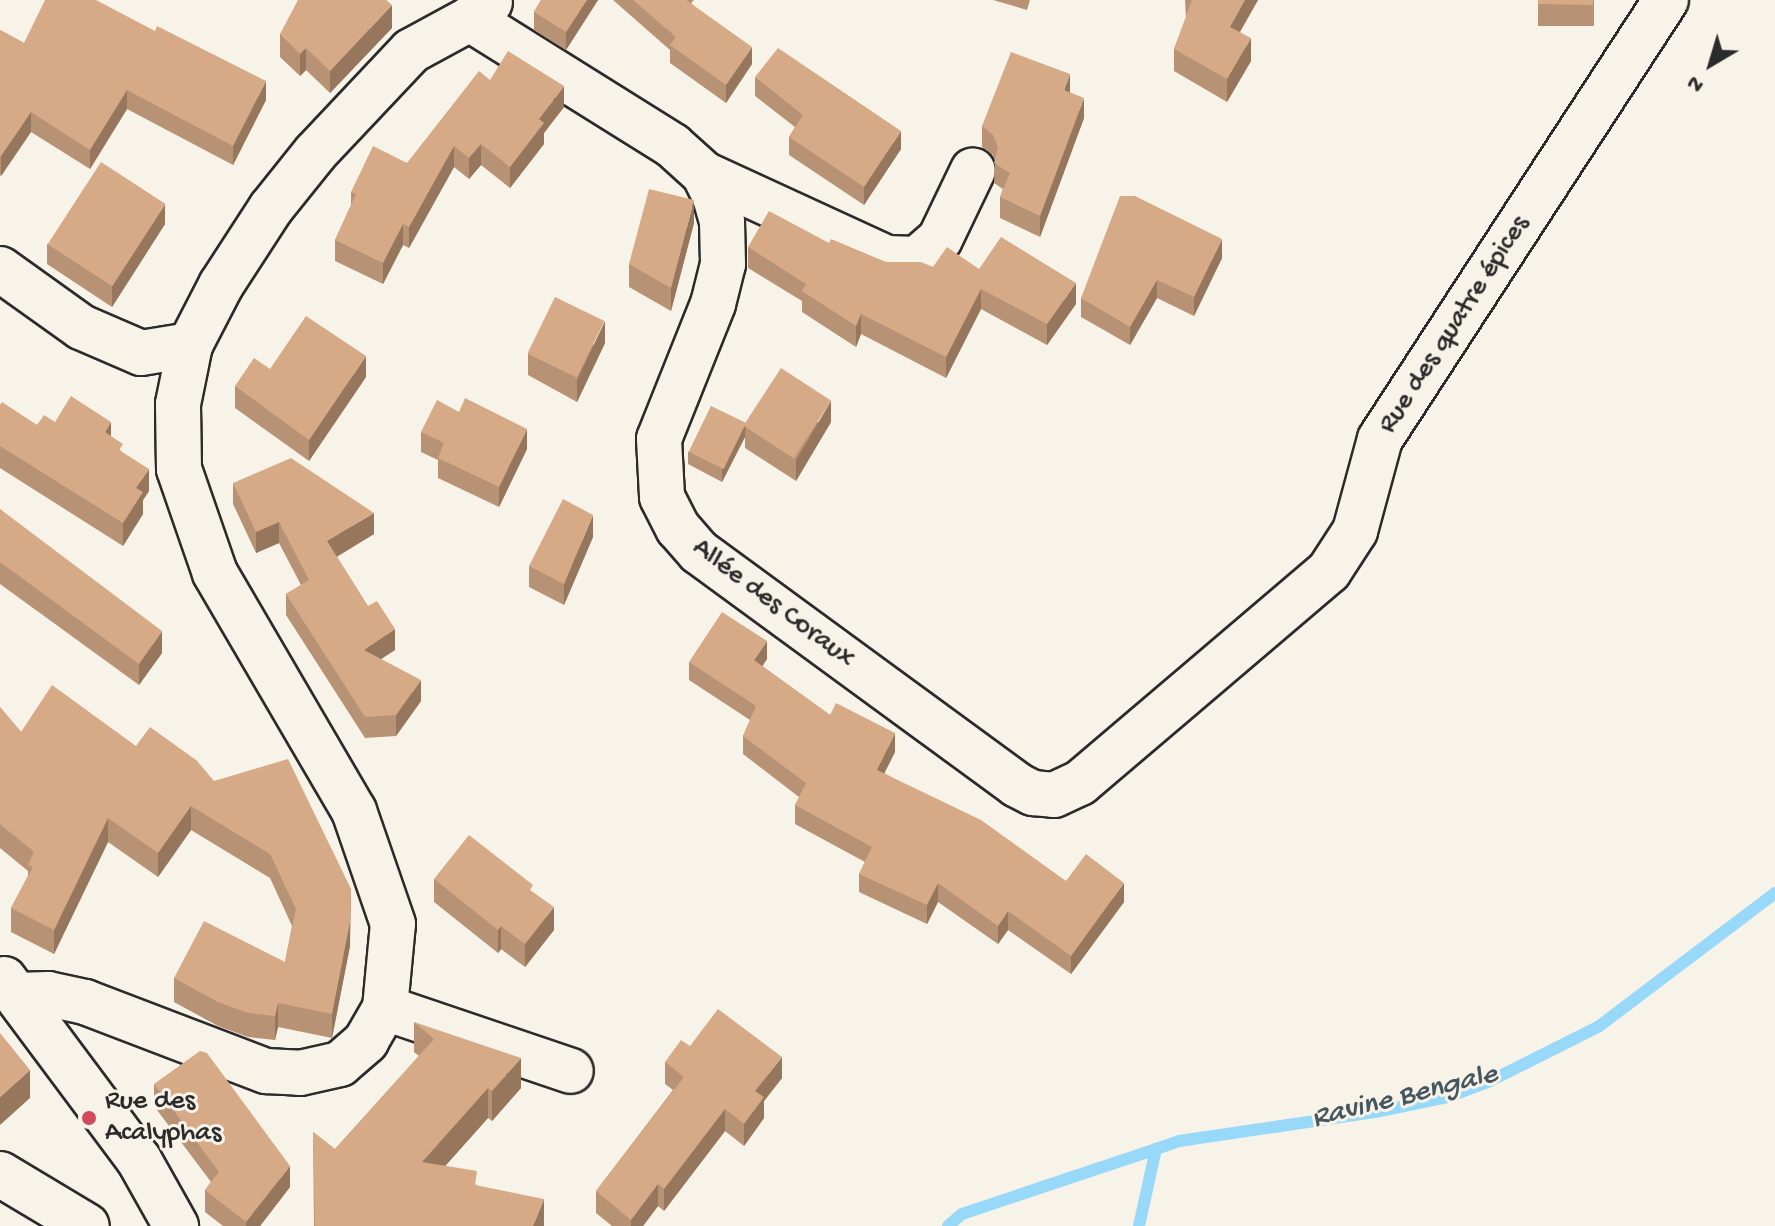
<!DOCTYPE html>
<html>
<head>
<meta charset="utf-8">
<style>
	body { margin:0 }
	#map { position:relative; width:1775px; height:1226px; overflow:hidden; background:#f7f3e8; font-family:"Gochi Hand",sans-serif }
	div>[style] { position:absolute }
	.stream>* { height:12px; margin:-6px; padding:0 6px; transform-origin:6px; border-radius:6px; background:#98d9fa }
	.roads { filter:drop-shadow(2px 0 #2b2b2b) drop-shadow(-2px 0 #2b2b2b) drop-shadow(0 2px #2b2b2b) drop-shadow(0 -2px #2b2b2b) }
	.minor>* { height:44px; margin:-22px; padding:0 22px; transform-origin:22px; border-radius:22px; background:#f7f3e8 }
	.wall>* { inset:0; background:#b89274; transform-origin:0 0 }
	.shaded-wall>* { inset:0; background:#96775e }
	.building>* { inset:0; background:#d6aa87; transform-origin:0 0 }
	.dots>* { width:22px; height:22px; translate:-50% -50%; box-sizing:border-box; border:4px solid #f7f3e8; border-radius:50% }
	span { translate:-50% -50%; white-space:nowrap; text-align:center; line-height:1.15; -webkit-text-stroke:6px #f7f3e8; paint-order:stroke }
	.street-label { font-size:28px; color:#2b2b2b }
	.poi-label { font-size:28px; color:#2b2b2b }
	.left { translate:0 -50%; text-align:left }
	.water-label { font-size:30px; color:#46565f; font-style:italic }
	.north { position:absolute; left:1671px; top:24px; width:80px; height:80px; -webkit-text-stroke:6px #f7f3e8; paint-order:stroke; rotate:218deg; font-size:22px; font-weight:700; line-height:32px; text-align:center; color:#2b2b2b }
	.north::after { content:''; display:block; margin:auto; width:28px; height:36px; background:#2b2b2b; clip-path:polygon(50% 0,100% 100%,50% 72%,0 100%) }
</style>
</head>
<body>
<div id="map">
	<div class="stream">
		<div style="left:948px;top:1226px;width:18px;rotate:-41deg"></div>
		<div style="left:962px;top:1214px;width:205px;rotate:-18.5deg"></div>
		<div style="left:1139px;top:1226px;width:79px;rotate:-77.6deg"></div>
		<div style="left:1156px;top:1149px;width:24px;rotate:-19deg"></div>
		<div style="left:1179px;top:1141px;width:199px;rotate:-8.4deg"></div>
		<div style="left:1376px;top:1112px;width:74px;rotate:-11.8deg"></div>
		<div style="left:1448px;top:1097px;width:43px;rotate:-20.6deg"></div>
		<div style="left:1488px;top:1082px;width:123px;rotate:-26.6deg"></div>
		<div style="left:1598px;top:1027px;width:222px;rotate:-37.1deg"></div>
	</div>
	<div class="roads">
		<div class="minor">
			<div style="left:470px;top:19px;width:239px;rotate:32deg"></div>
			<div style="left:673px;top:146px;width:42px;rotate:42.1deg"></div>
			<div style="left:704px;top:174px;width:25px;rotate:64deg"></div>
			<div style="left:715px;top:197px;width:26px;rotate:74deg"></div>
			<div style="left:722px;top:222px;width:42px;rotate:88.6deg"></div>
			<div style="left:723px;top:264px;width:41px;rotate:104deg"></div>
			<div style="left:713px;top:304px;width:145px;rotate:111.8deg"></div>
			<div style="left:659px;top:439px;width:58px;rotate:87deg"></div>
			<div style="left:662px;top:497px;width:35px;rotate:63deg"></div>
			<div style="left:678px;top:528px;width:32px;rotate:49deg"></div>
			<div style="left:699px;top:552px;width:394px;rotate:36.2deg"></div>
			<div style="left:1017px;top:785px;width:18px;rotate:27deg"></div>
			<div style="left:1033px;top:793px;width:21px;rotate:5deg"></div>
			<div style="left:1054px;top:795px;width:29px;rotate:-25deg"></div>
			<div style="left:1080px;top:783px;width:327px;rotate:-40.4deg"></div>
			<div style="left:1329px;top:571px;width:48px;rotate:-57deg"></div>
			<div style="left:1355px;top:531px;width:95px;rotate:-74.8deg"></div>
			<div style="left:1380px;top:439px;width:524px;rotate:-56.92deg"></div>
			<div style="left:704px;top:174px;width:201px;rotate:24.7deg"></div>
			<div style="left:887px;top:258px;width:30px;rotate:2deg"></div>
			<div style="left:917px;top:259px;width:30px;rotate:-41deg"></div>
			<div style="left:940px;top:239px;width:76px;rotate:-64.4deg"></div>
			<div style="left:0;top:269px;width:100px;rotate:35.6deg"></div>
			<div style="left:81px;top:327px;width:65px;rotate:23.4deg"></div>
			<div style="left:141px;top:353px;width:50px;rotate:-9.3deg"></div>
			<div style="left:4px;top:979px;width:226px;rotate:53.3deg"></div>
			<div style="left:139px;top:1160px;width:76px;rotate:60.7deg"></div>
			<div style="left:17px;top:995px;width:31px;rotate:-2deg"></div>
			<div style="left:48px;top:994px;width:38px;rotate:12deg"></div>
			<div style="left:85px;top:1002px;width:194px;rotate:20.9deg"></div>
			<div style="left:266px;top:1071px;width:34px;rotate:3deg"></div>
			<div style="left:300px;top:1073px;width:41px;rotate:-12.7deg"></div>
			<div style="left:340px;top:1064px;width:35px;rotate:-41deg"></div>
			<div style="left:366px;top:1041px;width:38px;rotate:-60deg"></div>
			<div style="left:385px;top:1008px;width:84px;rotate:-84.6deg"></div>
			<div style="left:393px;top:924px;width:120px;rotate:-109deg"></div>
			<div style="left:354px;top:811px;width:276px;rotate:-120.3deg"></div>
			<div style="left:215px;top:573px;width:110px;rotate:-109.1deg"></div>
			<div style="left:179px;top:469px;width:65px;rotate:-90.9deg"></div>
			<div style="left:178px;top:404px;width:60px;rotate:-78.5deg"></div>
			<div style="left:190px;top:345px;width:68px;rotate:-62.7deg"></div>
			<div style="left:221px;top:285px;width:92px;rotate:-57deg"></div>
			<div style="left:271px;top:208px;width:70px;rotate:-51.3deg"></div>
			<div style="left:315px;top:153px;width:140px;rotate:-46.7deg"></div>
			<div style="left:411px;top:51px;width:67px;rotate:-28.5deg"></div>
			<div style="left:470px;top:19px;width:26px;rotate:-40deg"></div>
			<div style="left:385px;top:1008px;width:196px;rotate:18.7deg"></div>
			<div style="left:0;top:1174px;width:101px;rotate:30.9deg"></div>
		</div>
	</div>
	<div class="wall">
		<div style="clip-path:polygon(541px 0,598px 0,566px 50px,534px 30px,534px 12px)"></div>
		<div style="clip-path:polygon(613px 0,694px 0,691px 3px,752px 64px,726px 103px,670px 63px,670px 50px)"></div>
		<div style="clip-path:polygon(993px 0,1030px 0,1027px 10px)"></div>
		<div style="clip-path:polygon(1185px 0,1258px 0,1240px 32px,1251px 61px,1227px 102px,1174px 71px,1174px 49px,1186px 18px)"></div>
		<div style="left:1538px;top:0;width:56px;height:26px"></div>
		<div style="clip-path:polygon(392px 28px,330px 93px,306px 70px,300px 76px,280px 57px,280px 34px)"></div>
		<div style="clip-path:polygon(0 30px,24px 43px,266px 100px,233px 165px,127px 109px,90px 169px,31px 132px,1px 176px,0 175px)"></div>
		<div style="clip-path:polygon(755px 77px,901px 149px,864px 205px,789px 155px,789px 137px,795px 127px,755px 96px)"></div>
		<div style="clip-path:polygon(490px 80px,564px 107px,544px 133px,544px 144px,510px 188px,481px 165px,469px 179px,454px 167px,409px 248px,403px 245px,383px 284px,335px 261px,335px 240px,351px 205px,351px 192px,407px 163px)"></div>
		<div style="clip-path:polygon(1070px 93px,1084px 118px,1040px 237px,1000px 218px,1000px 197px,1003px 189px,994px 183px,995px 160px,993px 155px,982px 147px,982px 126px)"></div>
		<div style="clip-path:polygon(694px 223px,671px 311px,629px 287px,629px 264px)"></div>
		<div style="clip-path:polygon(165px 224px,112px 307px,47px 264px,47px 244px)"></div>
		<div style="clip-path:polygon(829px 243px,886px 262px,933px 267px,979px 269px,1076px 304px,1047px 345px,981px 309px,946px 378px,861px 334px,856px 347px,802px 312px,802px 301px,748px 268px,748px 247px)"></div>
		<div style="clip-path:polygon(1222px 258px,1194px 316px,1157px 298px,1130px 345px,1081px 317px,1081px 298px)"></div>
		<div style="clip-path:polygon(605px 343px,577px 402px,528px 375px,528px 354px)"></div>
		<div style="clip-path:polygon(270px 369px,366px 377px,309px 461px,235px 408px,235px 386px)"></div>
		<div style="clip-path:polygon(0 405px,37px 425px,55px 422px,111px 437px,149px 491px,143px 500px,143px 514px,123px 546px,0 468px)"></div>
		<div style="clip-path:polygon(831px 422px,796px 481px,745px 448px,745px 437px,722px 482px,688px 464px,688px 452px,746px 423px)"></div>
		<div style="clip-path:polygon(421px 432px,527px 449px,499px 507px,438px 478px,438px 460px,421px 452px)"></div>
		<div style="clip-path:polygon(233px 483px,374px 534px,337px 557px,395px 650px,381px 659px,421px 701px,396px 736px,365px 738px,286px 615px,286px 594px,301px 585px,279px 543px,256px 553px,233px 504px)"></div>
		<div style="clip-path:polygon(0 509px,162px 653px,139px 685px,0 584px)"></div>
		<div style="clip-path:polygon(593px 537px,564px 605px,529px 587px,529px 566px)"></div>
		<div style="clip-path:polygon(767px 659px,762px 666px,830px 715px,895px 752px,884px 773px,1066px 881px,1124px 902px,1071px 974px,1008px 930px,998px 944px,938px 902px,927px 924px,859px 892px,859px 874px,865px 862px,795px 824px,795px 805px,799px 797px,743px 754px,743px 736px,750px 720px,689px 680px,689px 662px)"></div>
		<div style="clip-path:polygon(0 707px,21px 732px,136px 746px,196px 760px,350px 946px,332px 1038px,278px 1027px,275px 1040px,248px 1037px,218px 1026px,174px 1002px,174px 978px,285px 962px,292px 926px,270px 878px,191px 830px,158px 877px,108px 842px,54px 954px,11px 932px,11px 908px,28px 876px,28px 871px,0 848px)"></div>
		<div style="clip-path:polygon(434px 879px,533px 892px,554px 930px,525px 967px,501px 949px,498px 953px,434px 902px)"></div>
		<div style="clip-path:polygon(414px 1022px,521px 1088px,492px 1121px,488px 1118px,445px 1166px,544px 1226px,314px 1226px,313px 1132px,335px 1149px,419px 1056px,414px 1052px)"></div>
		<div style="clip-path:polygon(690px 1046px,782px 1078px,764px 1101px,764px 1118px,744px 1146px,725px 1131px,664px 1211px,658px 1206px,643px 1226px,612px 1226px,596px 1213px,596px 1191px,673px 1090px,665px 1084px,665px 1062px)"></div>
		<div style="clip-path:polygon(154px 1084px,290px 1187px,260px 1226px,223px 1226px,205px 1212px,205px 1190px,211px 1182px,154px 1106px)"></div>
	</div>
	<div class="shaded-wall">
		<div style="clip-path:polygon(587px 0,598px 0,566px 50px,566px 32px)"></div>
		<div style="clip-path:polygon(1245px 0,1258px 0,1230px 49px,1230px 27px)"></div>
		<div style="clip-path:polygon(392px 5px,392px 28px,330px 93px,330px 71px)"></div>
		<div style="clip-path:polygon(1251px 38px,1251px 61px,1227px 102px,1227px 79px)"></div>
		<div style="clip-path:polygon(752px 47px,752px 64px,726px 103px,726px 85px)"></div>
		<div style="clip-path:polygon(306px 48px,306px 70px,300px 76px,300px 54px)"></div>
		<div style="clip-path:polygon(1070px 74px,1070px 95px,1064px 90px)"></div>
		<div style="clip-path:polygon(266px 81px,266px 100px,233px 165px,233px 146px)"></div>
		<div style="clip-path:polygon(564px 86px,564px 107px,544px 133px,544px 144px,510px 188px,510px 167px,539px 119px)"></div>
		<div style="clip-path:polygon(127px 90px,127px 109px,90px 169px,90px 150px)"></div>
		<div style="clip-path:polygon(1084px 98px,1084px 118px,1040px 237px,1040px 216px)"></div>
		<div style="clip-path:polygon(31px 112px,31px 132px,1px 176px,1px 156px)"></div>
		<div style="clip-path:polygon(901px 131px,901px 149px,864px 205px,864px 187px)"></div>
		<div style="clip-path:polygon(481px 144px,481px 165px,469px 179px,469px 158px)"></div>
		<div style="clip-path:polygon(454px 146px,454px 167px,409px 248px,409px 227px)"></div>
		<div style="clip-path:polygon(694px 200px,694px 223px,671px 311px,671px 288px)"></div>
		<div style="clip-path:polygon(165px 204px,165px 224px,112px 307px,112px 286px)"></div>
		<div style="clip-path:polygon(403px 224px,403px 245px,383px 284px,383px 263px)"></div>
		<div style="clip-path:polygon(1222px 239px,1222px 258px,1194px 316px,1194px 297px)"></div>
		<div style="clip-path:polygon(1157px 280px,1157px 298px,1130px 345px,1130px 327px)"></div>
		<div style="clip-path:polygon(1076px 283px,1076px 304px,1047px 345px,1047px 324px)"></div>
		<div style="clip-path:polygon(981px 289px,981px 309px,946px 378px,946px 357px)"></div>
		<div style="clip-path:polygon(861px 314px,861px 334px,856px 347px,856px 326px)"></div>
		<div style="clip-path:polygon(605px 321px,605px 343px,577px 402px,577px 380px)"></div>
		<div style="clip-path:polygon(366px 356px,366px 377px,309px 461px,309px 440px)"></div>
		<div style="clip-path:polygon(831px 401px,831px 422px,796px 481px,796px 460px)"></div>
		<div style="clip-path:polygon(111px 422px,111px 444px,105px 432px)"></div>
		<div style="clip-path:polygon(746px 423px,745px 437px,722px 482px,722px 470px)"></div>
		<div style="clip-path:polygon(527px 429px,527px 449px,499px 507px,499px 487px)"></div>
		<div style="clip-path:polygon(149px 469px,149px 491px,143px 500px,143px 514px,123px 546px,123px 523px,136px 488px)"></div>
		<div style="clip-path:polygon(374px 513px,374px 534px,327px 562px,327px 541px)"></div>
		<div style="clip-path:polygon(593px 515px,593px 537px,564px 605px,564px 584px)"></div>
		<div style="clip-path:polygon(279px 522px,279px 543px,256px 553px,256px 532px)"></div>
		<div style="clip-path:polygon(395px 629px,395px 650px,364px 670px,364px 650px)"></div>
		<div style="clip-path:polygon(162px 631px,162px 653px,139px 685px,139px 664px)"></div>
		<div style="clip-path:polygon(767px 641px,767px 659px,754px 679px,754px 660px)"></div>
		<div style="clip-path:polygon(421px 680px,421px 701px,396px 736px,396px 715px)"></div>
		<div style="clip-path:polygon(895px 733px,895px 752px,877px 788px,877px 770px)"></div>
		<div style="clip-path:polygon(191px 806px,191px 830px,158px 877px,158px 853px)"></div>
		<div style="clip-path:polygon(108px 818px,108px 842px,54px 954px,54px 930px)"></div>
		<div style="clip-path:polygon(938px 883px,938px 902px,927px 924px,927px 905px)"></div>
		<div style="clip-path:polygon(1124px 883px,1124px 902px,1071px 974px,1071px 956px)"></div>
		<div style="clip-path:polygon(351px 889px,350px 946px,332px 1038px,332px 1014px)"></div>
		<div style="clip-path:polygon(554px 907px,554px 930px,525px 967px,525px 944px)"></div>
		<div style="clip-path:polygon(1008px 911px,1008px 930px,998px 944px,998px 926px)"></div>
		<div style="clip-path:polygon(501px 926px,501px 949px,498px 953px,498px 930px)"></div>
		<div style="clip-path:polygon(278px 1003px,278px 1027px,275px 1040px,275px 1016px)"></div>
		<div style="clip-path:polygon(782px 1057px,782px 1078px,764px 1101px,764px 1118px,744px 1146px,744px 1124px,755px 1091px)"></div>
		<div style="clip-path:polygon(521px 1058px,521px 1088px,492px 1121px,492px 1091px)"></div>
		<div style="clip-path:polygon(30px 1070px,30px 1098px,0 1125px,0 1097px)"></div>
		<div style="clip-path:polygon(488px 1088px,488px 1118px,422px 1192px,422px 1162px)"></div>
		<div style="clip-path:polygon(725px 1109px,725px 1131px,664px 1211px,664px 1189px)"></div>
		<div style="clip-path:polygon(290px 1166px,290px 1187px,260px 1226px,246px 1226px,246px 1222px)"></div>
		<div style="clip-path:polygon(658px 1184px,658px 1206px,643px 1226px,631px 1226px,631px 1220px)"></div>
		<div style="clip-path:polygon(544px 1199px,544px 1226px,533px 1226px)"></div>
	</div>
	<div class="building">
		<div style="clip-path:polygon(45px 0,96px 0,155px 31px,157px 26px,266px 81px,233px 146px,127px 90px,90px 150px,31px 112px,1px 156px,0 156px,0 30px,24px 43px)"></div>
		<div style="clip-path:polygon(298px 0,386px 0,392px 5px,330px 71px,306px 48px,300px 54px,280px 34px)"></div>
		<div style="clip-path:polygon(541px 0,587px 0,566px 32px,534px 12px)"></div>
		<div style="clip-path:polygon(633px 0,686px 0,752px 47px,726px 85px,670px 45px,676px 37px)"></div>
		<div style="clip-path:polygon(1192px 0,1245px 0,1230px 27px,1251px 38px,1227px 79px,1174px 49px)"></div>
		<div style="clip-path:polygon(1538px 0,1593px 0,1593px 5px,1538px 4px)"></div>
		<div style="clip-path:polygon(778px 48px,901px 131px,864px 187px,789px 137px,803px 115px,755px 77px)"></div>
		<div style="clip-path:polygon(508px 51px,564px 86px,539px 119px,544px 123px,510px 167px,481px 144px,469px 158px,454px 146px,409px 227px,403px 224px,383px 263px,335px 240px,356px 194px,351px 192px,373px 146px,407px 163px,479px 71px,490px 80px)"></div>
		<div style="clip-path:polygon(1011px 52px,1070px 74px,1064px 90px,1084px 98px,1040px 216px,1000px 197px,1010px 173px,994px 163px,998px 147px,993px 135px,982px 126px)"></div>
		<div style="left:101px;top:162px;width:77px;height:98px;rotate:33deg"></div>
		<div style="clip-path:polygon(649px 189px,694px 200px,671px 288px,629px 264px)"></div>
		<div style="clip-path:polygon(1120px 196px,1135px 196px,1222px 239px,1194px 297px,1157px 280px,1130px 327px,1081px 298px)"></div>
		<div style="clip-path:polygon(769px 211px,829px 243px,831px 239px,886px 262px,921px 262px,933px 267px,947px 247px,979px 269px,1001px 237px,1076px 283px,1047px 324px,981px 289px,946px 357px,861px 314px,856px 326px,802px 291px,806px 284px,748px 247px)"></div>
		<div style="left:555px;top:297px;width:55px;height:63px;rotate:26deg"></div>
		<div style="clip-path:polygon(306px 316px,366px 356px,309px 440px,235px 386px,254px 358px,270px 369px)"></div>
		<div style="left:781px;top:368px;width:60px;height:69px;rotate:33deg"></div>
		<div style="clip-path:polygon(71px 396px,111px 422px,105px 432px,123px 444px,119px 450px,149px 469px,136px 488px,143px 492px,123px 523px,0 446px,0 405px,2px 402px,37px 425px,44px 415px,55px 422px)"></div>
		<div style="clip-path:polygon(465px 398px,527px 429px,499px 487px,438px 458px,444px 443px,421px 432px,437px 400px,459px 412px)"></div>
		<div style="left:711px;top:406px;width:39px;height:51px;rotate:26deg"></div>
		<div style="clip-path:polygon(291px 458px,374px 513px,327px 541px,368px 606px,377px 601px,395px 629px,364px 650px,421px 680px,396px 715px,365px 717px,286px 594px,309px 580px,279px 522px,256px 532px,233px 483px)"></div>
		<div style="clip-path:polygon(563px 499px,593px 515px,564px 584px,529px 566px)"></div>
		<div style="clip-path:polygon(0 509px,162px 631px,139px 664px,0 562px)"></div>
		<div style="clip-path:polygon(722px 612px,767px 641px,754px 660px,830px 715px,836px 703px,895px 733px,877px 770px,981px 820px,1066px 881px,1086px 854px,1124px 883px,1071px 956px,1008px 911px,998px 926px,938px 883px,927px 905px,859px 874px,872px 847px,795px 805px,806px 783px,743px 736px,756px 706px,689px 662px)"></div>
		<div style="clip-path:polygon(52px 685px,136px 746px,150px 727px,196px 760px,214px 781px,288px 759px,351px 889px,350px 922px,332px 1014px,278px 1003px,275px 1016px,248px 1013px,218px 1002px,174px 978px,204px 921px,285px 962px,296px 909px,270px 854px,191px 806px,158px 853px,108px 818px,54px 930px,11px 908px,33px 867px,28px 865px,34px 852px,0 824px,0 707px,21px 732px)"></div>
		<div style="clip-path:polygon(469px 835px,533px 885px,530px 890px,554px 907px,525px 944px,501px 926px,498px 930px,434px 879px)"></div>
		<div style="clip-path:polygon(718px 1009px,782px 1057px,755px 1091px,764px 1097px,744px 1124px,725px 1109px,664px 1189px,658px 1184px,631px 1220px,596px 1191px,684px 1077px,665px 1062px,681px 1040px,690px 1046px)"></div>
		<div style="clip-path:polygon(414px 1022px,521px 1058px,492px 1091px,488px 1088px,422px 1162px,477px 1171px,475px 1185px,544px 1199px,533px 1226px,315px 1226px,313px 1132px,335px 1149px,434px 1039px)"></div>
		<div style="clip-path:polygon(0 1033px,30px 1070px,0 1097px)"></div>
		<div style="clip-path:polygon(200px 1051px,207px 1053px,290px 1166px,246px 1222px,205px 1190px,219px 1172px,154px 1084px)"></div>
	</div>
	<div class="dots">
		<div style="left:89px;top:1118px;background:#d1495b"></div>
	</div>
	<div class="street-label">
		<span style="left:1455px;top:325px;rotate:-57deg">Rue des quatre épices</span>
		<span style="left:773px;top:604px;rotate:37deg">Allée des Coraux</span>
	</div>
	<div class="poi-label">
		<span class="left" style="left:105px;top:1118px">Rue des<br>Acalyphas</span>
	</div>
	<div class="water-label">
		<span style="left:1405px;top:1098px;rotate:-14deg">Ravine Bengale</span>
	</div>
	<div class="north">N</div>
</div>
</body>
</html>
